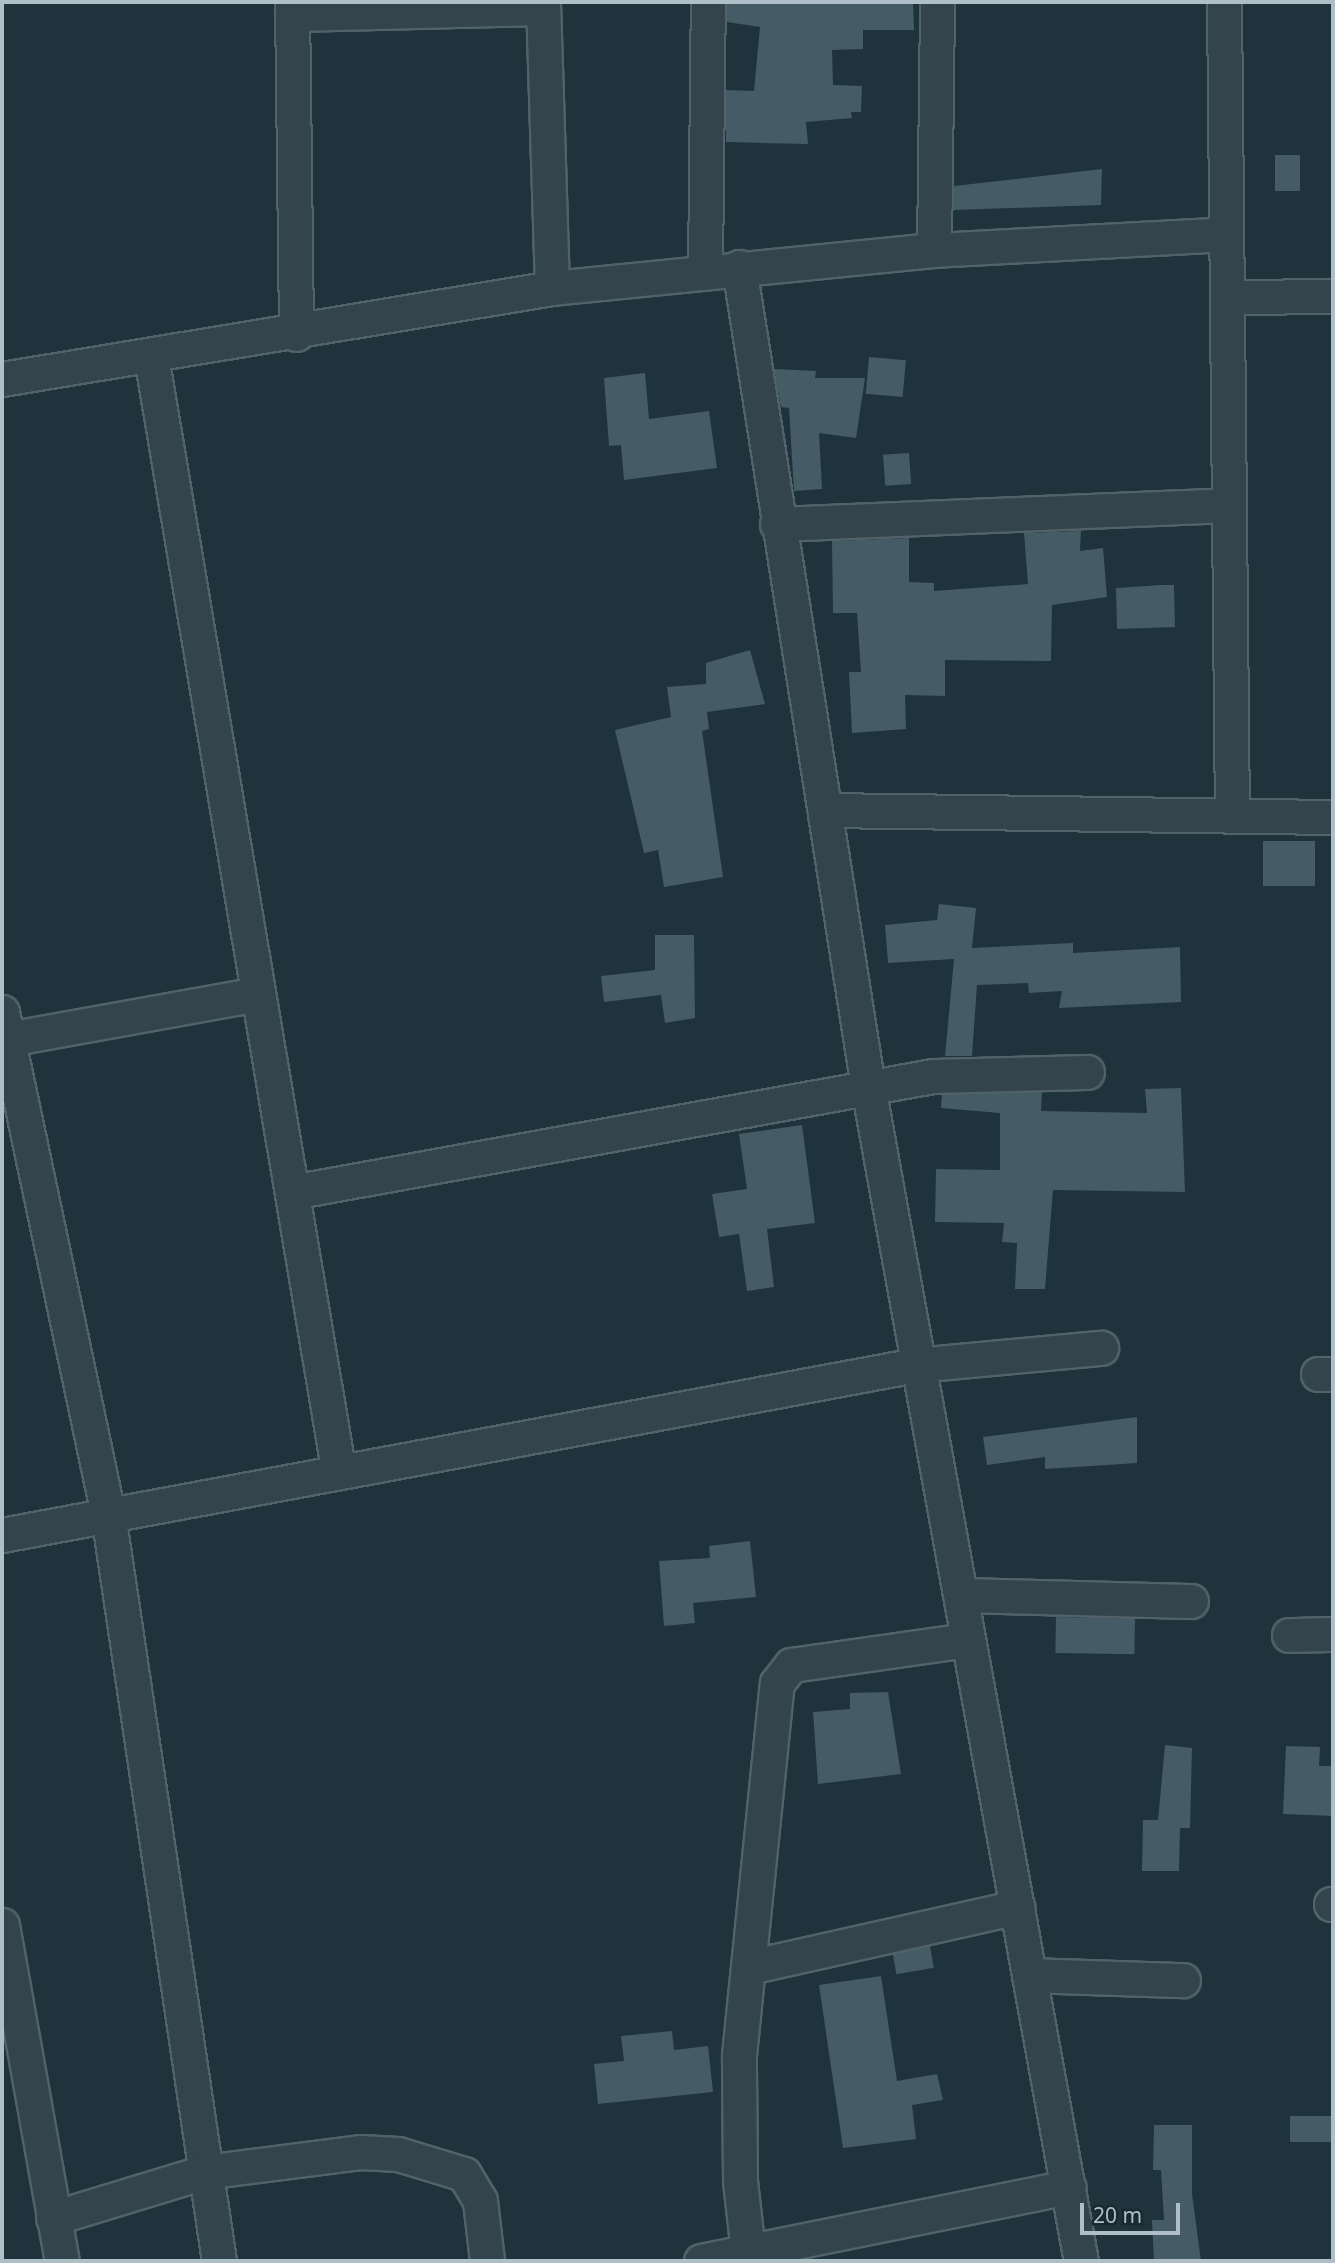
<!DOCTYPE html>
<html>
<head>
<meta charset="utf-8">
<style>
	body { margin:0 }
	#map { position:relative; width:1335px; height:2263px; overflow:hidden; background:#1f333c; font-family:"Noto Sans",sans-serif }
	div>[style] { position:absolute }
	.building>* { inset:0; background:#455b65; transform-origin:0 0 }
	.roads { filter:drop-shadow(2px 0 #516269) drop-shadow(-2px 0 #516269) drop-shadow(0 2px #516269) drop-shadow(0 -2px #516269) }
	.minor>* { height:33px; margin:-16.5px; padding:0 16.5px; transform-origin:16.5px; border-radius:16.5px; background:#33444c }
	span { translate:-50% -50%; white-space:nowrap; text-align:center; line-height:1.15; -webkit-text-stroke:5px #192930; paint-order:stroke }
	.frame { position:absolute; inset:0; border:4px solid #aebfc8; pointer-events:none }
	.scale { position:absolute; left:1080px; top:2203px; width:100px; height:32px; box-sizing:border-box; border:4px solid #aebfc8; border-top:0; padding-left:9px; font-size:21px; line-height:24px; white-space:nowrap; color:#aebfc8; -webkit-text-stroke:5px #192930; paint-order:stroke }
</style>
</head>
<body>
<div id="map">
	<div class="building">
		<div style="clip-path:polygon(727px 2px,913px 2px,914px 30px,863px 30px,863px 49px,832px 50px,833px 85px,862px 86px,861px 112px,851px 112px,852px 118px,806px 122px,808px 144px,726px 142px,726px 90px,754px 91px,760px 27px,727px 22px)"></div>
		<div style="left:1275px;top:155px;width:25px;height:36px"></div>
		<div style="clip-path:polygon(1102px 169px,1101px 205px,954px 210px,954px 186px)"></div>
		<div style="left:869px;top:357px;width:37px;height:37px;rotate:5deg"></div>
		<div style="clip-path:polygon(774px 369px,816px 371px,815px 378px,865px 378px,856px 438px,819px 433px,822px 489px,794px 491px,789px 408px,781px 407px)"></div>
		<div style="clip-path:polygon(645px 373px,649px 419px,709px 411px,717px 468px,624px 480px,621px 445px,609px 446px,604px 378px)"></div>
		<div style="left:909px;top:453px;width:31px;height:26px;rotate:86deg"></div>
		<div style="clip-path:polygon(1081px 531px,1080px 551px,1103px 548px,1107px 597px,1052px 605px,1051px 661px,945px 660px,945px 696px,905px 695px,906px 729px,852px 733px,849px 672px,861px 672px,857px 613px,833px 613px,832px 541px,909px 538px,909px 582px,934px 583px,934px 591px,1028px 584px,1024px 533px)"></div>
		<div style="clip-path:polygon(1161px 585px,1174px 585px,1175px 627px,1117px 629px,1116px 588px)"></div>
		<div style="clip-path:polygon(750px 650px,765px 704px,707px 712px,709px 729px,702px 731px,723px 877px,664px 887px,658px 850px,644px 853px,615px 730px,671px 717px,667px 687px,706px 684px,706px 663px)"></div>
		<div style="left:1263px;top:841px;width:52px;height:45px"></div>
		<div style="clip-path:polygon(939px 904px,976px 908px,972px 948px,1073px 943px,1073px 953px,1180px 947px,1181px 1002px,1059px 1008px,1062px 991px,1029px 993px,1028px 983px,977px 985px,972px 1056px,945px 1056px,954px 959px,888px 963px,885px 925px,937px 920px)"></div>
		<div style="clip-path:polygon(655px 935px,694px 935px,695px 1018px,665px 1023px,661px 995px,604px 1002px,601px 976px,655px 970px)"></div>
		<div style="clip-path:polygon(1181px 1088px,1185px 1192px,1053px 1190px,1045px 1289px,1015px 1289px,1017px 1243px,1002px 1242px,1004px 1223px,935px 1222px,936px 1169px,1000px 1170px,1000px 1113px,941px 1108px,942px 1095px,1042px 1092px,1041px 1111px,1147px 1113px,1145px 1089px)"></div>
		<div style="clip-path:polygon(802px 1125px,815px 1223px,767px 1229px,774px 1287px,747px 1291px,739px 1234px,719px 1237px,712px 1194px,747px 1189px,739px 1134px)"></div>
		<div style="clip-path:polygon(1137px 1417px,1137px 1463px,1045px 1469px,1045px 1457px,987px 1465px,983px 1437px)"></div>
		<div style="clip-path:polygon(750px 1541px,756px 1597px,693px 1603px,695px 1623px,664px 1626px,659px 1561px,710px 1558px,709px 1546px)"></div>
		<div style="left:1056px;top:1617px;width:79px;height:36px;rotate:1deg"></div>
		<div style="clip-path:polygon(888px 1692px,901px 1774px,818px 1784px,813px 1712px,850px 1709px,850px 1693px)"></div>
		<div style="clip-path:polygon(1165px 1745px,1192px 1748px,1190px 1828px,1180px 1828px,1179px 1871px,1142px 1871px,1143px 1820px,1158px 1820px)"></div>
		<div style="clip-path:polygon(1286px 1746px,1320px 1747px,1319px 1766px,1333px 1766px,1333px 1816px,1283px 1814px)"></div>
		<div style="left:930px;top:1946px;width:22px;height:38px;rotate:80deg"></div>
		<div style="clip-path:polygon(881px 1976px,897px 2081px,937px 2074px,943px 2100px,912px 2105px,916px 2139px,843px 2148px,819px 1985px)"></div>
		<div style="clip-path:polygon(672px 2031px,674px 2050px,708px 2046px,713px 2092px,598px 2104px,594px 2064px,624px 2061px,621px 2036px)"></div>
		<div style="left:1333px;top:2116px;width:26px;height:43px;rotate:90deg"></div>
		<div style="clip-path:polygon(1154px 2125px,1192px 2125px,1192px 2194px,1201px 2261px,1154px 2261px,1152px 2220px,1164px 2220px,1161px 2170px,1153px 2170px)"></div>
	</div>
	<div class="roads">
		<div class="minor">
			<div style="left:292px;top:2px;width:332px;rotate:89.3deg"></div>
			<div style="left:543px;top:2px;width:286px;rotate:88.2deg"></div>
			<div style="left:1224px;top:2px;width:812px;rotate:89.44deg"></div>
			<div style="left:292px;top:14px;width:251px;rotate:-1.4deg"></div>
			<div style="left:934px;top:250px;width:248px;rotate:-89.3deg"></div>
			<div style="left:739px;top:267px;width:830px;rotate:81.06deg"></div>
			<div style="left:868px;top:1087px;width:1193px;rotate:79.72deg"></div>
			<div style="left:705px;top:272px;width:270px;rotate:-89.4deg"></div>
			<div style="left:1227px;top:297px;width:106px;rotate:-0.5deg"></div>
			<div style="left:151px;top:356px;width:1128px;rotate:80.45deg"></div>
			<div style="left:2px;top:379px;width:557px;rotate:-9.39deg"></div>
			<div style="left:552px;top:288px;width:384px;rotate:-5.7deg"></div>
			<div style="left:934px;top:250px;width:291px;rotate:-3.1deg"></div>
			<div style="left:777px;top:524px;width:452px;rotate:-2.4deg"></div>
			<div style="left:825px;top:810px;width:508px;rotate:0.79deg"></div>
			<div style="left:2px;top:1012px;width:513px;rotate:78.08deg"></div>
			<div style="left:108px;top:1514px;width:755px;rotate:81.55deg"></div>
			<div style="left:8px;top:1039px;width:254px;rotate:-10.2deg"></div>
			<div style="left:292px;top:1192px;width:651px;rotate:-10.26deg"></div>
			<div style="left:933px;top:1076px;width:154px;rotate:-1.5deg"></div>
			<div style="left:1318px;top:1374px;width:15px"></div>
			<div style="left:2px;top:1535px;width:930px;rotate:-10.54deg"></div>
			<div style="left:916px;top:1365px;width:186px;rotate:-5.3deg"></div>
			<div style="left:961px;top:1595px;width:230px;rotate:1.5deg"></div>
			<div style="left:1289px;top:1635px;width:44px;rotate:-1.3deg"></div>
			<div style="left:1331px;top:1904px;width:2px"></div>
			<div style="left:2px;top:1925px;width:341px;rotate:79.9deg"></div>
			<div style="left:749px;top:1967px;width:275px;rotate:-12.6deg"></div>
			<div style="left:1029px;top:1975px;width:154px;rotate:1.9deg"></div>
			<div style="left:53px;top:2218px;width:158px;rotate:-16.9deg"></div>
			<div style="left:204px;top:2172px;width:157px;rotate:-7.3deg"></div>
			<div style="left:360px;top:2152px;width:38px;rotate:3deg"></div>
			<div style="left:398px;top:2154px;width:69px;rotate:16.9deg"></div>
			<div style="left:464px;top:2174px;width:31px;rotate:59deg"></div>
			<div style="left:480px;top:2201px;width:60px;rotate:83.3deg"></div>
			<div style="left:701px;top:2261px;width:375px;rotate:-11.4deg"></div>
			<div style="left:749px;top:2261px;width:81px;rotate:-96.4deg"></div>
			<div style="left:740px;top:2181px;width:126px;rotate:-90.5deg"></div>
			<div style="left:739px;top:2055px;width:374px;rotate:-84.2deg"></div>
			<div style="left:777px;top:1683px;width:23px;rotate:-52deg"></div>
			<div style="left:791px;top:1665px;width:178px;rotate:-8.1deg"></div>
		</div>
	</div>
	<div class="frame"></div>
	<div class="scale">20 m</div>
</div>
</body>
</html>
